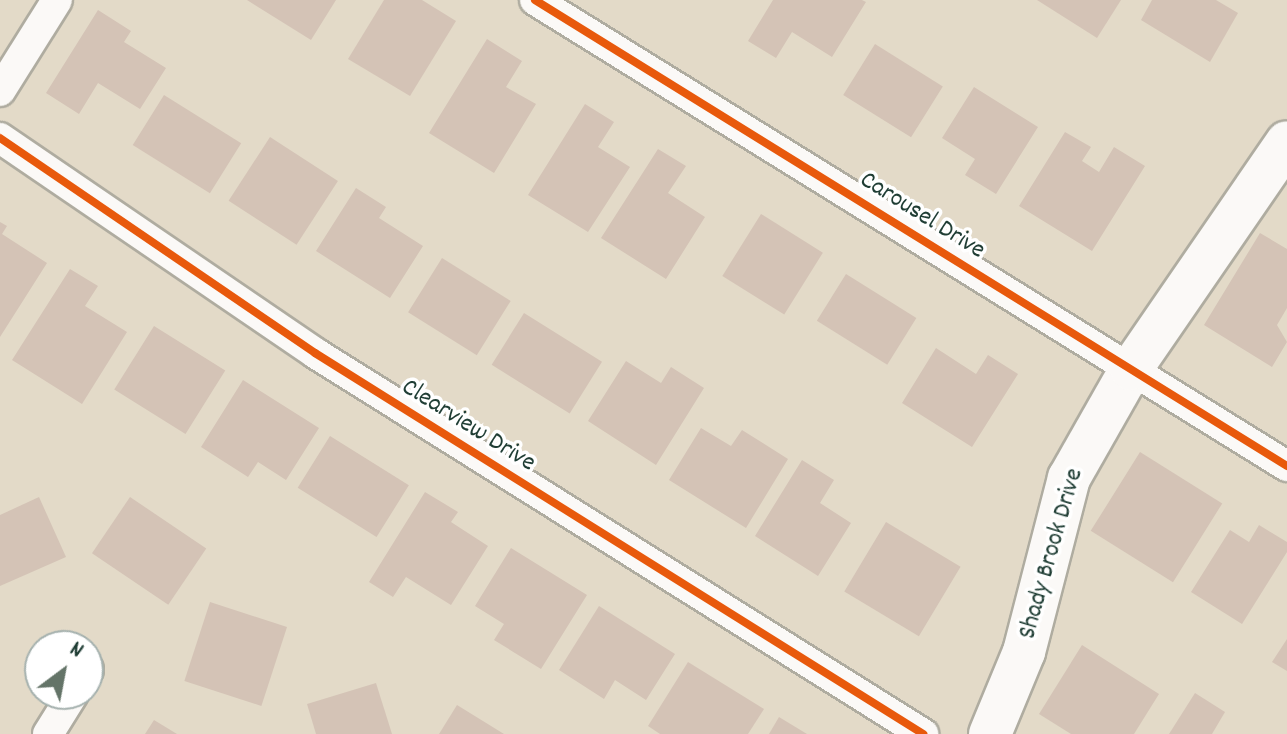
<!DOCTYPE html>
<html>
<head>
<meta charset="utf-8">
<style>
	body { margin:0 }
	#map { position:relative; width:1287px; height:734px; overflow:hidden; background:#e3dac8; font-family:Dekko,sans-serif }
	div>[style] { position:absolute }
	.building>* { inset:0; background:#d4c3b6; transform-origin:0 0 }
	.roads { filter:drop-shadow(2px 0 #afaca0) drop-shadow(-2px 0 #afaca0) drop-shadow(0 2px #afaca0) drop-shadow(0 -2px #afaca0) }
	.street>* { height:30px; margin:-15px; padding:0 15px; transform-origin:15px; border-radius:15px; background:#fbf9f7 }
	.secondary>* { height:42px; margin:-21px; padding:0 21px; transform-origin:21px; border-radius:21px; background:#fbf9f7 }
	.cycleway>* { height:8px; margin:-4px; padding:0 4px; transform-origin:4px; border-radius:4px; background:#e8590c }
	span { translate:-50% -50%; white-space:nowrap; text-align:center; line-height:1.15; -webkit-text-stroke:7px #fff; paint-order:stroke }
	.street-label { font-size:26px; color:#1f3d34 }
	.north { position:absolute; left:24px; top:630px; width:80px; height:80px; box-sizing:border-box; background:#fff; border:2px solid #a5b1ae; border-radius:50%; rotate:32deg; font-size:22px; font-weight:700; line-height:32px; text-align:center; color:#1f3d34 }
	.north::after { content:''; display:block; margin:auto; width:28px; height:36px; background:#647468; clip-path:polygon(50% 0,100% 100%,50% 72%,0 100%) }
</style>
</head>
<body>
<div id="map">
	<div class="building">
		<div style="clip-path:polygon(247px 0,336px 0,311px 40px)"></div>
		<div style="clip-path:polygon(384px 0,422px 0,456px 21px,410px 96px,348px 59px)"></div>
		<div style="clip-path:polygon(773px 0,862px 0,866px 2px,832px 57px,792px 32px,776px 58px,748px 41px)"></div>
		<div style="clip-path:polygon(1037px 0,1121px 0,1097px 38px)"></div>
		<div style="clip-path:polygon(1152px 0,1216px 0,1238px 13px,1210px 62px,1141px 20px)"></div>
		<div style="clip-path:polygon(98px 10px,131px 31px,124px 42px,166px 68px,140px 109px,98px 83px,79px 114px,46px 93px)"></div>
		<div style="clip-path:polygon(487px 39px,522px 61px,506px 87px,536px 104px,494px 173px,429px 133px)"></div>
		<div style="left:875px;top:44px;width:80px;height:60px;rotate:32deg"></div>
		<div style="clip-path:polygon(974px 87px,1038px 127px,996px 194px,965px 175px,975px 159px,942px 138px)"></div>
		<div style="left:164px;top:95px;width:91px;height:59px;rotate:32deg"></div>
		<div style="clip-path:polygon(585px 104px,614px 122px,598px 147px,630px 167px,588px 232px,528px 195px)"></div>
		<div style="clip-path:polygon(1065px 132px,1091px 147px,1082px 161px,1099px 172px,1114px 147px,1145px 166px,1092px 251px,1019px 206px)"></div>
		<div style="left:270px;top:137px;width:81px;height:76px;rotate:33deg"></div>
		<div style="clip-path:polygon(658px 149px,686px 166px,668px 193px,705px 217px,666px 279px,601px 238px)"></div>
		<div style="clip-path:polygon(356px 188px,386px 207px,379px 218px,423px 246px,390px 298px,316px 251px)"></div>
		<div style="left:761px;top:214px;width:73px;height:73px;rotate:32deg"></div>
		<div style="clip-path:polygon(0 222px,7px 226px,2px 234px,47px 263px,0 337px)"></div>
		<div style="clip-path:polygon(1260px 233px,1287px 249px,1287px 308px,1277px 325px,1287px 342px,1272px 367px,1204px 325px)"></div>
		<div style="left:442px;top:258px;width:81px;height:64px;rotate:32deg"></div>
		<div style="clip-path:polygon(70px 269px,98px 286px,85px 306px,127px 332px,82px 404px,12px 360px)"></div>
		<div style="left:846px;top:274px;width:83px;height:55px;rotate:32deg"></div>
		<div style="left:524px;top:313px;width:92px;height:61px;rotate:32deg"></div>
		<div style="left:154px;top:326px;width:84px;height:75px;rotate:32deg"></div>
		<div style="clip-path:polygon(936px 348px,976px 374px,988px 355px,1018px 374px,972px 447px,902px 403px)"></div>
		<div style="clip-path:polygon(626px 361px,661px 383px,671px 367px,704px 388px,656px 465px,588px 421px)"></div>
		<div style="clip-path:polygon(243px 380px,319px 428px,286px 480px,258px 462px,248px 477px,201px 447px)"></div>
		<div style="clip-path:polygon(701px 428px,731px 446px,742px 430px,788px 459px,746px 528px,669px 480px)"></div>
		<div style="left:330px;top:436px;width:93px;height:61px;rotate:32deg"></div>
		<div style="left:1140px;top:452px;width:97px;height:93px;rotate:32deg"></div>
		<div style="clip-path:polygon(802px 460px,834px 480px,820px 503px,851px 523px,818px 576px,755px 536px)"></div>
		<div style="clip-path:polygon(425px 492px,458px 512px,451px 522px,488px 546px,451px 605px,406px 577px,393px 597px,369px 582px)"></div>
		<div style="clip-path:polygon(39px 497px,66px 557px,0 586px,0 515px)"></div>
		<div style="left:130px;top:497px;width:92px;height:68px;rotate:34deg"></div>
		<div style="left:886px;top:522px;width:87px;height:81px;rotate:31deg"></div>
		<div style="clip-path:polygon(1259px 525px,1287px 542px,1287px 552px,1242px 624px,1191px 592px,1230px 530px,1249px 542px)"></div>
		<div style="clip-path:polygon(511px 548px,587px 595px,541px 669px,494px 640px,504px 624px,475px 606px)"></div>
		<div style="left:210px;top:602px;width:81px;height:83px;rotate:18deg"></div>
		<div style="clip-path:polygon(599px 606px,675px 654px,646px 700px,615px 680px,604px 699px,559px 670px)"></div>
		<div style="clip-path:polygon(1287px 639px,1287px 671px,1272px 662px)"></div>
		<div style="clip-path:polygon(1082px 645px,1159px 694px,1134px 734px,1071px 734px,1039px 714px)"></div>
		<div style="clip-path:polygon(688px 662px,764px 709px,748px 734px,660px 734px,648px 726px)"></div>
		<div style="clip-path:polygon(376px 683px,392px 734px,316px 734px,307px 704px)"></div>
		<div style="clip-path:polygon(1195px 693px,1225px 712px,1212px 734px,1169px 734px)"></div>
		<div style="clip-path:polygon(457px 705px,504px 734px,439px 734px)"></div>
		<div style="clip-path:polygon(779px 717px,807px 734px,769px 734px)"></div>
		<div style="clip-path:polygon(154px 720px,177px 734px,145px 734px)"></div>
	</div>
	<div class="roads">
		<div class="street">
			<div style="left:535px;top:0;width:885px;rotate:31.79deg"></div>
			<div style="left:0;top:91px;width:107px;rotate:-57.9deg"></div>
			<div style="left:0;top:138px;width:381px;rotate:34.3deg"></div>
			<div style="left:315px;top:353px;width:718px;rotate:32.07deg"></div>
			<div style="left:88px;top:670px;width:1px;rotate:-90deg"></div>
			<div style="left:48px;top:734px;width:47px;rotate:-58deg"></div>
		</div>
		<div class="secondary">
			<div style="left:990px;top:734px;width:89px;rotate:-67.5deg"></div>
			<div style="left:1024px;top:652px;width:180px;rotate:-75.5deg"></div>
			<div style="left:1069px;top:478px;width:125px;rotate:-60.4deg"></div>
			<div style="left:1131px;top:369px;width:275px;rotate:-55.5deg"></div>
		</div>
	</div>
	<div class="cycleway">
		<div style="left:535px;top:0;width:885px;rotate:31.79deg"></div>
		<div style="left:0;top:138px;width:381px;rotate:34.3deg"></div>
		<div style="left:315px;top:353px;width:718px;rotate:32.07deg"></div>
	</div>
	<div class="street-label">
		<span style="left:922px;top:216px;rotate:32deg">Carousel Drive</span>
		<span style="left:468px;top:426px;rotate:32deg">Clearview Drive</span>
		<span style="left:1052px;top:554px;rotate:-74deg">Shady Brook Drive</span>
	</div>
	<div class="north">N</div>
</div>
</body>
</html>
